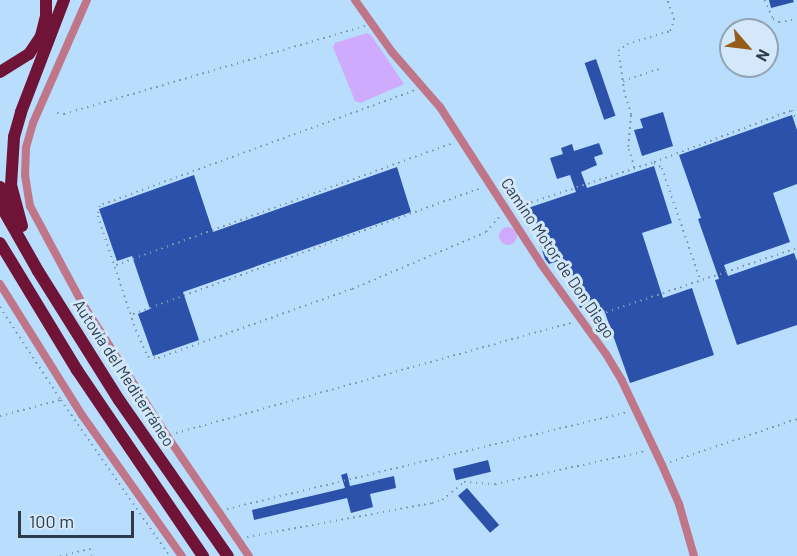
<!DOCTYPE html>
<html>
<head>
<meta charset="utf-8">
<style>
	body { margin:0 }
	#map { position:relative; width:797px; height:556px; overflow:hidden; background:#b9ddfc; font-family:Barlow,sans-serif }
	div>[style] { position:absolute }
	.water>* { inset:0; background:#cfaafd }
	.round { border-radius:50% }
	.building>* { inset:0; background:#2c51aa; transform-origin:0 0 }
	.path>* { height:1.5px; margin-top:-0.75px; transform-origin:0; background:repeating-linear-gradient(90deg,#7c97ae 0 1.5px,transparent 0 6px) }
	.minor>* { height:8px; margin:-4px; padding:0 4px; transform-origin:4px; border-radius:4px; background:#bf7688 }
	.highway>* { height:12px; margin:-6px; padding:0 6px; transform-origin:6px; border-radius:6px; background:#6f1436 }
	span { translate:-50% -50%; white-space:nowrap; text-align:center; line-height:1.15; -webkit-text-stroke:6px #d3e9fb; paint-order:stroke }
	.street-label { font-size:16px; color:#2d3c48 }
	.north { position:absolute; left:719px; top:18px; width:60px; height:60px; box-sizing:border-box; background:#d3e9fb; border:2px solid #91a4b3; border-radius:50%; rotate:118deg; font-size:16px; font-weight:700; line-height:24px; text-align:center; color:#2d3c48 }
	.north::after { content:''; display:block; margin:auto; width:21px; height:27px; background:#955b18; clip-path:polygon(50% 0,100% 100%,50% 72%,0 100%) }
	.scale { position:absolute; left:18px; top:511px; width:116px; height:27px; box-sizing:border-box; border:3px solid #2d3c48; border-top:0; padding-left:8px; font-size:18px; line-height:21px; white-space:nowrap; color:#2d3c48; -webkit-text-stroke:4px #d3e9fb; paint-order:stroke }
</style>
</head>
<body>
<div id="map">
	<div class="water">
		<div style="clip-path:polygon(367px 33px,371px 35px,404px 84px,360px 103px,355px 101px,333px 47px,335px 43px)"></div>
		<div class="round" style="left:499px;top:227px;width:18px;height:18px"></div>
	</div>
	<div class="building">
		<div style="clip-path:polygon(769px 0,793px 0,794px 2px,771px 8px)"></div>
		<div style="left:596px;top:59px;width:60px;height:12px;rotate:71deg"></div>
		<div style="clip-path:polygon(663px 112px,673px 146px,642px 156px,634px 130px,643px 128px,640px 119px)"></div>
		<div style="clip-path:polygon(792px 115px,797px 130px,797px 184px,773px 193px,790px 242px,724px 265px,728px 276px,794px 253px,797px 261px,797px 325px,737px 345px,715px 280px,719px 279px,698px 219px,701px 218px,679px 155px)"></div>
		<div style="clip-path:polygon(599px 143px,603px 154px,594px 157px,597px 165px,581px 172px,587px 188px,654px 166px,672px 223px,642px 233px,663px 298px,692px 288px,714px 355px,630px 383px,604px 310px,590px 314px,586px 306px,580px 308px,564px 259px,549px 264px,545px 259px,528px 208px,576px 192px,570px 175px,557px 179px,550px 158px,563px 154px,561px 148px,572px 144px,574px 151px)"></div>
		<div style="clip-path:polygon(397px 167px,411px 212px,183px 292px,199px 340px,153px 356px,138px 314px,150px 309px,132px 256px,117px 261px,99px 209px,194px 175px,213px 232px)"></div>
		<div style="left:488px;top:460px;width:12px;height:36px;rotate:76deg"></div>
		<div style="clip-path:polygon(347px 473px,350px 486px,394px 476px,396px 488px,370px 494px,373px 507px,351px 513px,347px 498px,254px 520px,252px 510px,345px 488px,341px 475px)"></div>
		<div style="left:467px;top:488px;width:49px;height:12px;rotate:49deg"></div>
	</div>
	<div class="path">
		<div style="left:765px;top:0;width:21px;rotate:67deg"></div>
		<div style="left:773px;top:19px;width:7px;rotate:27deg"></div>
		<div style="left:779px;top:22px;width:18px;rotate:-9deg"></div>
		<div style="left:623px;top:81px;width:41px;rotate:-18.4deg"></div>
		<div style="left:414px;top:91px;width:334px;rotate:159.9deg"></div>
		<div style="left:100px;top:206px;width:10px;rotate:101deg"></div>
		<div style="left:98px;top:216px;width:120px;rotate:71.6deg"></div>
		<div style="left:136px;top:330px;width:30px;rotate:66deg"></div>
		<div style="left:148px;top:357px;width:10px;rotate:6deg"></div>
		<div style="left:158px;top:358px;width:206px;rotate:-19.6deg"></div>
		<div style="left:352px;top:289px;width:146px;rotate:-23deg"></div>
		<div style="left:486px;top:232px;width:21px;rotate:-49deg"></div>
		<div style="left:57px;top:113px;width:7px;rotate:8deg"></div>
		<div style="left:64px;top:114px;width:314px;rotate:-16.3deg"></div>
		<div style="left:654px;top:163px;width:9px;rotate:32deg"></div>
		<div style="left:662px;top:168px;width:120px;rotate:71.1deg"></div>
		<div style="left:634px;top:168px;width:22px;rotate:-106deg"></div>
		<div style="left:628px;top:147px;width:32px;rotate:-85deg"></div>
		<div style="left:631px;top:115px;width:24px;rotate:-107deg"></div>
		<div style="left:624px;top:92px;width:41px;rotate:-98.3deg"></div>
		<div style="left:618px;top:51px;width:11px;rotate:-38deg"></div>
		<div style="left:627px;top:44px;width:45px;rotate:-16.8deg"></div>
		<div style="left:670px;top:31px;width:12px;rotate:-70deg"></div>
		<div style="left:674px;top:20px;width:21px;rotate:-109deg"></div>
		<div style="left:514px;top:208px;width:147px;rotate:-18.2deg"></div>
		<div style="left:654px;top:162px;width:147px;rotate:-20.6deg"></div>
		<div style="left:792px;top:110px;width:12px;rotate:66deg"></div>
		<div style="left:116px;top:265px;width:358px;rotate:-19.9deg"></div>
		<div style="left:0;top:307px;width:111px;rotate:56.7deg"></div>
		<div style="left:61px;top:400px;width:190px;rotate:55.1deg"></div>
		<div style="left:133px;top:314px;width:370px;rotate:-19.9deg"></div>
		<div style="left:589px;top:318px;width:219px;rotate:-18.6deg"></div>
		<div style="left:0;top:416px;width:62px;rotate:-14.9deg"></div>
		<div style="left:176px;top:433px;width:412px;rotate:-15.6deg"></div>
		<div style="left:670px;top:462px;width:134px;rotate:-18.7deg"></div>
		<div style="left:227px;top:509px;width:412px;rotate:-13.6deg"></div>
		<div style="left:247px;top:537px;width:188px;rotate:-10.4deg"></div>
		<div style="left:432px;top:503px;width:10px;rotate:-17deg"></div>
		<div style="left:442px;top:500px;width:28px;rotate:-39deg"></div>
		<div style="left:464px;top:482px;width:31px;rotate:4deg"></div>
		<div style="left:495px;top:484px;width:155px;rotate:-12.3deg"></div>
		<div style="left:60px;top:556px;width:31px;rotate:-13deg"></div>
		<div style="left:90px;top:549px;width:7px;rotate:74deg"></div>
	</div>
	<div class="minor">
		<div style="left:87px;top:0;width:134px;rotate:113.7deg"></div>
		<div style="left:33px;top:123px;width:26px;rotate:106deg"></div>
		<div style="left:26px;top:148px;width:27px;rotate:92deg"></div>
		<div style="left:25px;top:175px;width:31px;rotate:81deg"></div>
		<div style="left:30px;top:206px;width:110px;rotate:61.8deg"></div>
		<div style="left:82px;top:303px;width:158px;rotate:57.4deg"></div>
		<div style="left:167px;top:436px;width:145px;rotate:55.7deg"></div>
		<div style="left:355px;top:0;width:64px;rotate:54.6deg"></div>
		<div style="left:392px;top:52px;width:73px;rotate:48.9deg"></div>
		<div style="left:440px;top:107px;width:187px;rotate:57.2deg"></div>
		<div style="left:541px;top:264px;width:111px;rotate:54.2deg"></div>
		<div style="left:606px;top:354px;width:31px;rotate:59deg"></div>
		<div style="left:622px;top:381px;width:93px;rotate:64.5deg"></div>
		<div style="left:662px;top:465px;width:43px;rotate:66.4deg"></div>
		<div style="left:679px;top:504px;width:54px;rotate:73.9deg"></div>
		<div style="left:0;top:284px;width:155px;rotate:58deg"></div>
		<div style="left:82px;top:415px;width:173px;rotate:54.7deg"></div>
	</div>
	<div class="highway">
		<div style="left:0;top:72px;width:34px;rotate:-32deg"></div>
		<div style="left:29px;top:54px;width:22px;rotate:-56deg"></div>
		<div style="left:41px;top:36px;width:21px;rotate:-76deg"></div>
		<div style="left:46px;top:16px;width:16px;rotate:-90deg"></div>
		<div style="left:0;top:187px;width:29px;rotate:61deg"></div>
		<div style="left:0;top:204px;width:77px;rotate:60.4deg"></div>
		<div style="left:38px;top:271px;width:152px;rotate:57.9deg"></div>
		<div style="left:119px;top:400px;width:190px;rotate:55.1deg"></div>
		<div style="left:22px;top:226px;width:42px;rotate:-105deg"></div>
		<div style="left:11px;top:185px;width:48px;rotate:-86.4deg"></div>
		<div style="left:14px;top:137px;width:26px;rotate:-74deg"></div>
		<div style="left:21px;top:112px;width:120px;rotate:-69deg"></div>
		<div style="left:0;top:243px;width:149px;rotate:58.8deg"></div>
		<div style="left:77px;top:370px;width:225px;rotate:55.9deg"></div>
	</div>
	<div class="street-label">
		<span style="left:558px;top:258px;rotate:56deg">Camino Motor de Don Diego</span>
		<span style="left:124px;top:373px;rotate:57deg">Autovía del Mediterráneo</span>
	</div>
	<div class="north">N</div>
	<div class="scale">100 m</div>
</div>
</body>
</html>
